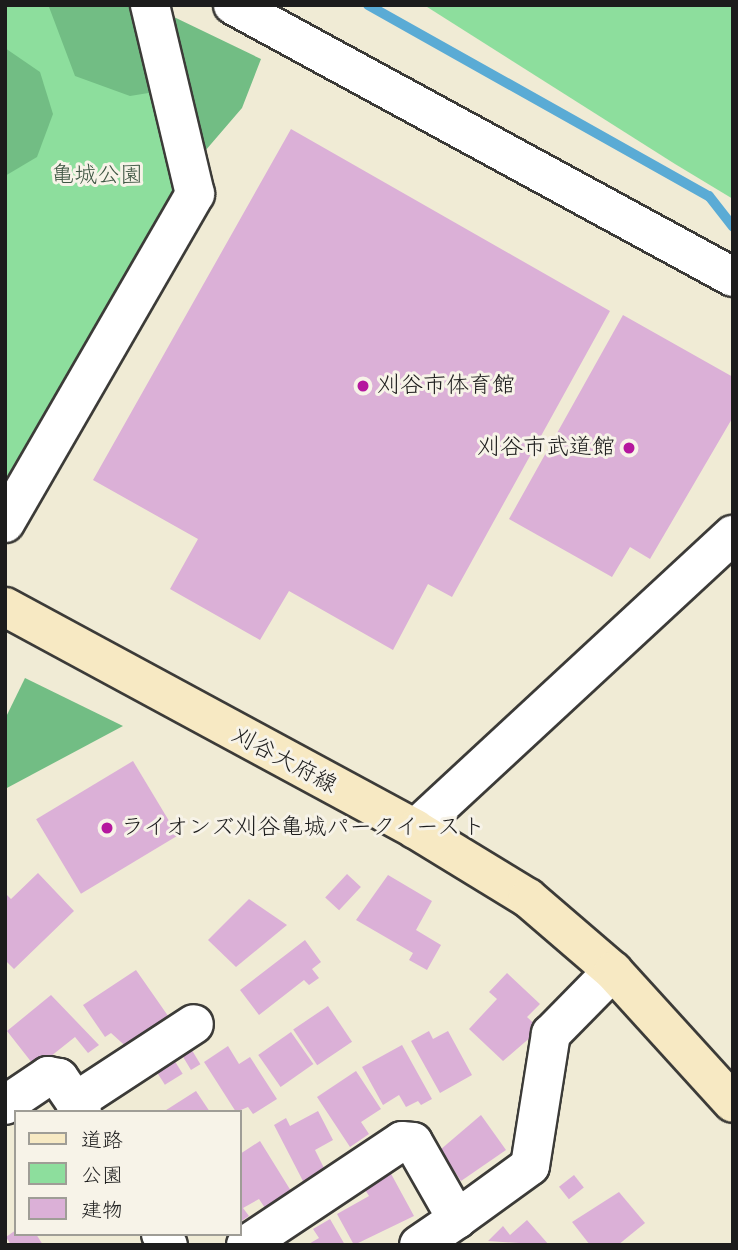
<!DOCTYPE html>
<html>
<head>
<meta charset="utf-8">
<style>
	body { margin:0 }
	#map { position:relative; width:738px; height:1250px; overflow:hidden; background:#f0ebd5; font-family:Mynerve,"Klee One",sans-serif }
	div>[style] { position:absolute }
	.green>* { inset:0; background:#8dde9d }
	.forest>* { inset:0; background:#72bd84 }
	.stream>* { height:10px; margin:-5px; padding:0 5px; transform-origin:5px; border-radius:5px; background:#5aabd5 }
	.building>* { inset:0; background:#dbb0d7; transform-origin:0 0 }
	.roads { filter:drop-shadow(2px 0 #3c3b38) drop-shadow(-2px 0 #3c3b38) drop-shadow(0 2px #3c3b38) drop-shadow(0 -2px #3c3b38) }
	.street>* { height:38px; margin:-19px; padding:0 19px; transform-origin:19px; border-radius:19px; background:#fff }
	.secondary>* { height:38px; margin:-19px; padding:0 19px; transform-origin:19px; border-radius:19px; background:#f7e9c3 }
	.dots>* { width:19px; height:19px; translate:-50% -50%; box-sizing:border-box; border:4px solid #f7f3e8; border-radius:50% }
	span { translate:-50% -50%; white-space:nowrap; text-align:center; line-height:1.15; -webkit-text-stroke:6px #f7f3e8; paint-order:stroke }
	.park-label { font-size:23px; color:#3e5643 }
	.poi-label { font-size:23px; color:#1c1c1c }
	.left { translate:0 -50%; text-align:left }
	.right { translate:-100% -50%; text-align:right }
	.street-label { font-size:23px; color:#1c1c1c }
	.frame { position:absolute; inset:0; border:7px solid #1c1c1c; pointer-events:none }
	.legend { position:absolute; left:14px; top:1110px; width:228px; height:126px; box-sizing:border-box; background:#f7f3e8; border:2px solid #9f9d96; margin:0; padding:9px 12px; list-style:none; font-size:21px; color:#1c1c1c }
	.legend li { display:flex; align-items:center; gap:14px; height:35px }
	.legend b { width:35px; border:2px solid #9f9d96 }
</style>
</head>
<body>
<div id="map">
	<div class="green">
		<div style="clip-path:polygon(5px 5px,150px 5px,195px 194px,5px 523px)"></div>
		<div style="clip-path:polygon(424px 5px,733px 5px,733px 199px,675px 164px)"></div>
	</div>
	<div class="forest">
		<div style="clip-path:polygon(149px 5px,261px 59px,242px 108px,199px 158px,173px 89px,130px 96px,75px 76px,49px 7px)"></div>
		<div style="clip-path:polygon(5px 48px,40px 72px,53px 114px,37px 157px,5px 176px)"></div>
		<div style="clip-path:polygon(25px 678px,123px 726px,5px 789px,5px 719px)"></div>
	</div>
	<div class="stream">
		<div style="left:368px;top:5px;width:391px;rotate:29.3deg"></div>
		<div style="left:709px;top:196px;width:39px;rotate:52deg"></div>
	</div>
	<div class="building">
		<div style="clip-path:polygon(291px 129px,610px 311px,452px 597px,428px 584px,393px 650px,289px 591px,260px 640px,170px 589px,198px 539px,93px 480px)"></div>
		<div style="clip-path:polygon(623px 315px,733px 377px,733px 417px,650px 559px,630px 547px,612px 577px,509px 519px)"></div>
		<div style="left:133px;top:761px;width:87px;height:113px;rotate:59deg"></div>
		<div style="clip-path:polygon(38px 873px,74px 911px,14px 969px,5px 960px,5px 893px,11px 899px)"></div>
		<div style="left:347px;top:874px;width:19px;height:32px;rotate:43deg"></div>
		<div style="clip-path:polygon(388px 875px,432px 901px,416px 930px,441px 945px,427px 970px,409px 960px,413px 953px,356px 920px)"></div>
		<div style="clip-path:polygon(249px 899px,287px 925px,236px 967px,208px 940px)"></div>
		<div style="clip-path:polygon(305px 940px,321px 962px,312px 969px,319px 978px,309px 985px,304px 980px,259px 1015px,240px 990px)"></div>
		<div style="clip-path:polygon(136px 970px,173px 1023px,131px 1051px,111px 1033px,105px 1037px,83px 1005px)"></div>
		<div style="clip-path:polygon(507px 973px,540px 1004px,527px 1017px,540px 1029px,503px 1061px,469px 1029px,497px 999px,489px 992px)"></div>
		<div style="clip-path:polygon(51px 995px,99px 1045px,88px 1053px,75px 1037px,36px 1068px,7px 1031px)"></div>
		<div style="left:328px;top:1006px;width:43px;height:42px;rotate:56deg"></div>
		<div style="clip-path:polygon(429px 1031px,433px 1039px,448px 1031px,472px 1075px,440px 1093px,411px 1041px)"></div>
		<div style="left:291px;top:1032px;width:39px;height:40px;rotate:55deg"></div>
		<div style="left:187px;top:1042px;width:26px;height:11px;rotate:59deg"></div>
		<div style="clip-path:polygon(402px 1045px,432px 1099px,421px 1105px,418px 1101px,406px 1107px,399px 1095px,383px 1105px,362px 1067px)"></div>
		<div style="clip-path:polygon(228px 1046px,239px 1064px,250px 1057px,277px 1099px,253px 1114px,248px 1107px,236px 1112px,204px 1062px)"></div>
		<div style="left:171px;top:1055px;width:22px;height:21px;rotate:58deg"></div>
		<div style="clip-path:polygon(356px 1071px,381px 1109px,361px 1122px,369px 1134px,350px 1147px,317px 1097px)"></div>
		<div style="clip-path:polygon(196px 1091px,210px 1112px,163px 1112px)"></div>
		<div style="clip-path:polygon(318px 1111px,333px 1140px,315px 1150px,326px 1172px,304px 1183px,274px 1125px,286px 1118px,290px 1126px)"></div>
		<div style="clip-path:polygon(481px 1115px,506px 1150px,461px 1181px,440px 1150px)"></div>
		<div style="clip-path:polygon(260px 1141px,291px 1191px,265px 1208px,259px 1199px,243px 1208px,249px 1216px,240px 1222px,240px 1154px)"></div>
		<div style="clip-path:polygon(389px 1170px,414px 1216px,354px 1245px,337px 1214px,369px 1196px,362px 1185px)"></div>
		<div style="left:574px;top:1175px;width:16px;height:19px;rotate:52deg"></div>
		<div style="clip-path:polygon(619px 1192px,645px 1223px,618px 1245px,590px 1245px,572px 1222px)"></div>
		<div style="clip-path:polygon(330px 1219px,345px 1245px,307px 1245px,319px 1238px,313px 1229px)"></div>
		<div style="clip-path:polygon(527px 1220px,549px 1245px,488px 1241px,503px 1226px,510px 1235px)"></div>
		<div style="clip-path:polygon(16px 1230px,36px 1234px,43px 1245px,11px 1245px,6px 1237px)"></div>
	</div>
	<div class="roads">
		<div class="street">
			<div style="left:233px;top:5px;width:569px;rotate:28.55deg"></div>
			<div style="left:5px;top:523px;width:380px;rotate:-60deg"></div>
			<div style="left:195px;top:194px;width:194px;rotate:-103.4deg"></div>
			<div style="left:415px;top:829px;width:433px;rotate:-42.8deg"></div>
			<div style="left:75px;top:1102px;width:142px;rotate:-33.2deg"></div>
			<div style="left:5px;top:1105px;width:52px;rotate:-34deg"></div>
			<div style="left:48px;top:1076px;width:11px;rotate:10deg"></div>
			<div style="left:59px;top:1078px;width:41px;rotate:55.9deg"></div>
			<div style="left:457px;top:1219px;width:90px;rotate:-36deg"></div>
			<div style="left:530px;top:1166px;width:134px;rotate:-81deg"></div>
			<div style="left:551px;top:1034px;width:88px;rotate:-45.5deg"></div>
			<div style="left:161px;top:1234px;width:13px;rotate:58deg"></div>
			<div style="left:246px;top:1245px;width:187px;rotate:-33.7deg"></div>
			<div style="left:402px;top:1141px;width:11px;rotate:5deg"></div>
			<div style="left:413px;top:1142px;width:89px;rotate:60.3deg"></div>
			<div style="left:457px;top:1219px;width:46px;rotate:145.6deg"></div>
		</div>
		<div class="secondary">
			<div style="left:5px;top:607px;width:466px;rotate:28.4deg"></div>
			<div style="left:415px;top:829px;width:132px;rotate:31.4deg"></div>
			<div style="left:528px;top:898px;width:112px;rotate:40.7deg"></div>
			<div style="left:613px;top:971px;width:178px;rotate:47.7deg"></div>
		</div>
	</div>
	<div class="dots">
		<div style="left:363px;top:386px;background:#b5179e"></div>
		<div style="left:629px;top:448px;background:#b5179e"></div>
		<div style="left:107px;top:828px;background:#b5179e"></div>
	</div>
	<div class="park-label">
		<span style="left:97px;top:176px">亀城公園</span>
	</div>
	<div class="poi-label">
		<span class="left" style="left:377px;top:386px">刈谷市体育館</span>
		<span class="right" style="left:615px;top:448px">刈谷市武道館</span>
		<span class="left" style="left:121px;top:828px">ライオンズ刈谷亀城パークイースト</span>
	</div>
	<div class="street-label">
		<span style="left:284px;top:761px;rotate:28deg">刈谷大府線</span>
	</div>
	<div class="frame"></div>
	<ul class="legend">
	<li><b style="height:9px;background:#f7e9c3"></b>道路</li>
	<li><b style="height:19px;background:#8dde9d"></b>公園</li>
	<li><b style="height:19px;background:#dbb0d7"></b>建物</li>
	</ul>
</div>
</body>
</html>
